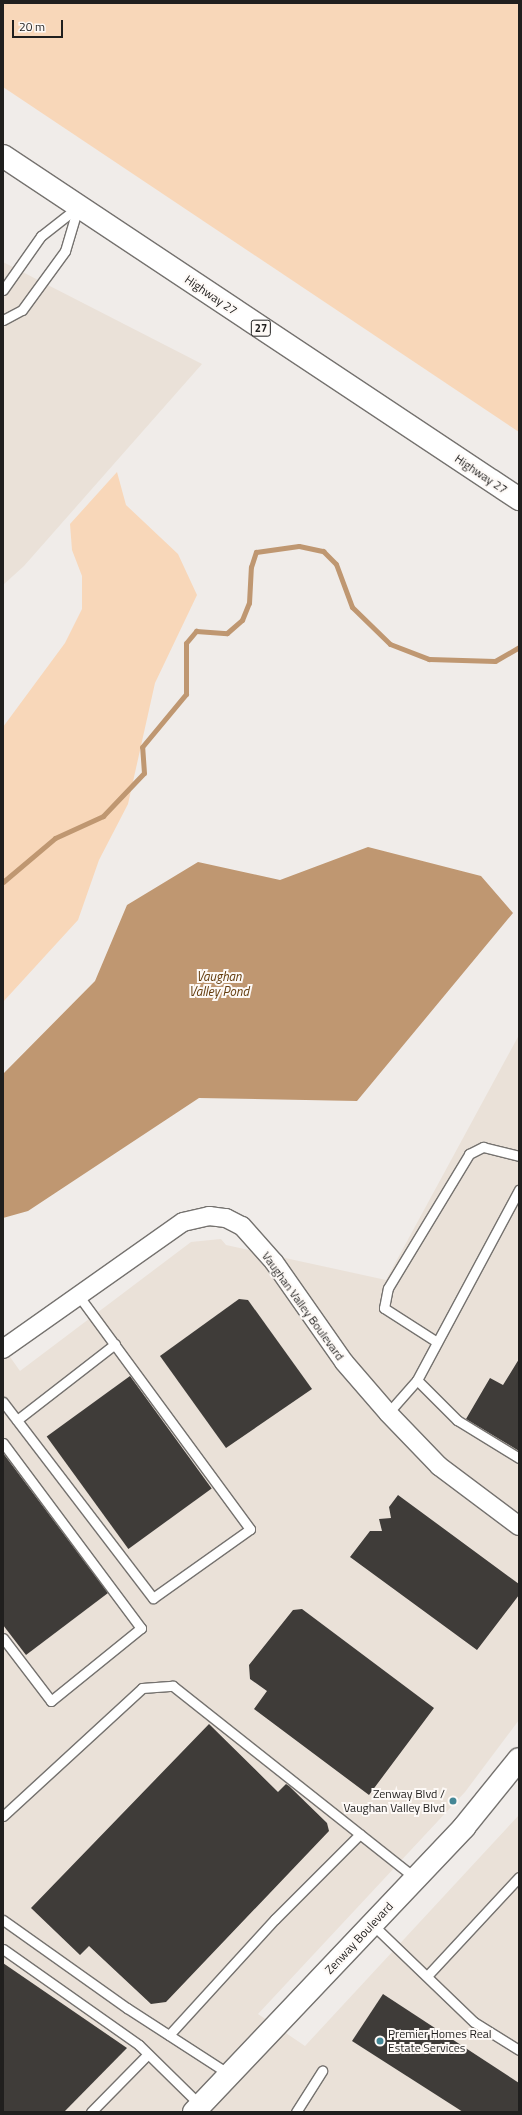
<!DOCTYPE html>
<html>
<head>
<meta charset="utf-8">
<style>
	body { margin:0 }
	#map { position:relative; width:522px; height:2115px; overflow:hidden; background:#f0ece9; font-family:"Titillium Web",sans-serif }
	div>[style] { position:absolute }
	.built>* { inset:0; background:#eae1d8 }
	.green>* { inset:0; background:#f8d7b9 }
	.water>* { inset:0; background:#bf9771 }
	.stream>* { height:5px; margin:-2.5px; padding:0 2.5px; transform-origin:2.5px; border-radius:2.5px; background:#bf9771 }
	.building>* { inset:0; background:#3f3c39; transform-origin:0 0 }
	.roads { filter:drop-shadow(1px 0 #75726f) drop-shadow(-1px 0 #75726f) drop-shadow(0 1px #75726f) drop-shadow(0 -1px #75726f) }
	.lane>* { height:9px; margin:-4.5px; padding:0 4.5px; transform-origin:4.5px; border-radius:4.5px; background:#fff }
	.street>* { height:18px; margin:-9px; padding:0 9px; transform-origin:9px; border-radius:9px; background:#fff }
	.secondary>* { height:22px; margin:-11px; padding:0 11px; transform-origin:11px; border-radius:11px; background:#fff }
	.primary>* { height:22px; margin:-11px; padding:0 11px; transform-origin:11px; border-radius:11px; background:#fff }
	.dots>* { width:11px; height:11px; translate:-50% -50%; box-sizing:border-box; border:2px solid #fdf9f6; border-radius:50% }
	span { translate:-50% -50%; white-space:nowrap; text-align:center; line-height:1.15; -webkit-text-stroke:4px #fdf9f6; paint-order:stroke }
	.shield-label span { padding:1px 3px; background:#fdf9f6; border:1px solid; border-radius:3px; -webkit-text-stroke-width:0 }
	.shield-label { font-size:11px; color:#201f1e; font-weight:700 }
	.street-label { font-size:12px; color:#201f1e }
	.poi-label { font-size:12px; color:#201f1e }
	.right { translate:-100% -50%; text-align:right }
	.left { translate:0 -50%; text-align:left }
	.water-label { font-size:13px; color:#623a0b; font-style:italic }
	.frame { position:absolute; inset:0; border:4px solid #201f1e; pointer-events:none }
	.scale { position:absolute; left:12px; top:20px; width:51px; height:18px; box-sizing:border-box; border:2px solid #201f1e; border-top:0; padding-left:5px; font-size:12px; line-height:14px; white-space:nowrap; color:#201f1e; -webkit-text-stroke:3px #fdf9f6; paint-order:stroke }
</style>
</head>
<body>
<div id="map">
	<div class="built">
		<div style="clip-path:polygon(3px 262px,202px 364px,24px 566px,3px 585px)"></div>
		<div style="clip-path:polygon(519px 1035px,519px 1720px,465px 1792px,258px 2014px,305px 2046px,519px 1815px,519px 2112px,3px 2112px,3px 1347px,20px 1371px,191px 1242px,221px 1239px,226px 1245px,386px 1280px)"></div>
	</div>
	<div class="green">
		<div style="clip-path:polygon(3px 3px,519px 3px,519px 432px,3px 87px)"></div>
		<div style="clip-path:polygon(117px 472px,126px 505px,178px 554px,197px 595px,155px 683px,128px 804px,99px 860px,78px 920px,3px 1002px,3px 727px,65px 643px,82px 609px,82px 576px,72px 550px,70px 524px)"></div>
	</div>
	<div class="water">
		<div style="clip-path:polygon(368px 847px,481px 876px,513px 913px,357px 1101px,199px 1098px,28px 1211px,3px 1218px,3px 1074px,95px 981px,127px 905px,198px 862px,280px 880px)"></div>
	</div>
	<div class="stream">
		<div style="left:3px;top:882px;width:68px;rotate:-40.2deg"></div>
		<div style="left:55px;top:838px;width:53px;rotate:-24.6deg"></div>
		<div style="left:103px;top:816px;width:59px;rotate:-46.4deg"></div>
		<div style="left:144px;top:773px;width:26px;rotate:-94deg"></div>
		<div style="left:142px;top:747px;width:69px;rotate:-50.3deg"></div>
		<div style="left:186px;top:694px;width:51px;rotate:-90deg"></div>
		<div style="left:186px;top:643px;width:16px;rotate:-50deg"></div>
		<div style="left:196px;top:631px;width:31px;rotate:4deg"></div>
		<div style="left:227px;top:633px;width:20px;rotate:-41deg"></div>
		<div style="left:242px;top:620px;width:18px;rotate:-68deg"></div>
		<div style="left:249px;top:603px;width:36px;rotate:-87deg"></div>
		<div style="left:251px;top:567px;width:16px;rotate:-72deg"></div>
		<div style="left:256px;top:552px;width:43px;rotate:-7.9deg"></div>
		<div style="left:299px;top:546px;width:25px;rotate:12deg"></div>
		<div style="left:323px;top:551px;width:18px;rotate:45deg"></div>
		<div style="left:336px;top:564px;width:46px;rotate:69.6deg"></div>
		<div style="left:352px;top:607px;width:53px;rotate:44.2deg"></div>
		<div style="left:390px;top:644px;width:42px;rotate:21deg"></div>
		<div style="left:429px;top:659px;width:66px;rotate:1.7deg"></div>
		<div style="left:495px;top:661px;width:28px;rotate:-30deg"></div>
	</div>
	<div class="building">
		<div style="clip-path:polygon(239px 1299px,248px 1300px,312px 1389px,226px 1448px,160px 1356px)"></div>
		<div style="clip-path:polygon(519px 1359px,519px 1451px,466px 1419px,490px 1378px,503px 1385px)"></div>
		<div style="left:130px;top:1376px;width:139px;height:103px;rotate:54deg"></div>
		<div style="clip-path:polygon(3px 1453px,108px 1593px,26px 1655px,3px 1625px)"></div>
		<div style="clip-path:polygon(398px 1495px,519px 1584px,519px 1595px,477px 1650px,350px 1557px,370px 1531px,382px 1531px,379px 1519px,391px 1518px,389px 1507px)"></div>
		<div style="clip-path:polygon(302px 1609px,434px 1708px,369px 1795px,254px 1709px,267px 1691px,250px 1679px,249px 1665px,293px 1610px)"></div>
		<div style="clip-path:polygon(209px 1724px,278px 1792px,286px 1784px,289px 1786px,327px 1823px,329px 1831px,166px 2002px,151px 2004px,89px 1946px,80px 1955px,31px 1908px)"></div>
		<div style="clip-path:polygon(3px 1963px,127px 2048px,64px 2112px,3px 2112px)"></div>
		<div style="clip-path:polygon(383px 1994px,519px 2083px,519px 2112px,463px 2112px,352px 2041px)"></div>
	</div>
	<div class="roads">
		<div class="lane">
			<div style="left:3px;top:290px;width:66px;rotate:-54.9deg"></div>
			<div style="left:41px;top:236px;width:47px;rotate:-38.1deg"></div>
			<div style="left:3px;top:320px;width:21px;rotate:-28deg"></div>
			<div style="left:22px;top:310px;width:73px;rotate:-53.9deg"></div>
			<div style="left:65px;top:251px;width:46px;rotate:-73.5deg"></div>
			<div style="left:437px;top:1342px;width:63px;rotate:-147.3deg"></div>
			<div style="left:384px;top:1308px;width:20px;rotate:-79deg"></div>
			<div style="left:388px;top:1288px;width:157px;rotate:-58.8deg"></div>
			<div style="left:469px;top:1154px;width:16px;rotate:-27deg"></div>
			<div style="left:483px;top:1147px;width:37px;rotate:14deg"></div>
			<div style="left:417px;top:1380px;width:57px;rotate:45deg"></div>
			<div style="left:457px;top:1420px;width:73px;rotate:31.5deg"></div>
			<div style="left:3px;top:1402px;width:247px;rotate:52.6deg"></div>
			<div style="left:153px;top:1598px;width:119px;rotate:-35.4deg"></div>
			<div style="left:250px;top:1529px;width:289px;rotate:-126.3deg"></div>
			<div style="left:388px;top:1413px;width:44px;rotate:-48.7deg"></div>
			<div style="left:417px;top:1380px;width:216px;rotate:-61.8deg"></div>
			<div style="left:17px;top:1420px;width:124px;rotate:-37.8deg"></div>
			<div style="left:3px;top:1443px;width:231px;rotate:53.3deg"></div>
			<div style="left:141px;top:1628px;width:116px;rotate:141deg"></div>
			<div style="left:51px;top:1701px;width:79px;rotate:-127.3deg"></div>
			<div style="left:3px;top:1816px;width:189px;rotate:-42.6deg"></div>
			<div style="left:142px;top:1688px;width:31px;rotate:-4deg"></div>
			<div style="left:173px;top:1686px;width:309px;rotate:38.4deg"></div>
			<div style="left:3px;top:1920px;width:152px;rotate:35.4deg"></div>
			<div style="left:127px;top:2008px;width:121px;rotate:32.9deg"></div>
			<div style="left:372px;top:1924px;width:141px;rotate:43.9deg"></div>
			<div style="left:474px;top:2022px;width:53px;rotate:31.9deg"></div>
			<div style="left:3px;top:1949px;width:166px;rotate:35.2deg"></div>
			<div style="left:139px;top:2045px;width:86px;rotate:44.5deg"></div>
			<div style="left:427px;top:1976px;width:135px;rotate:-47.1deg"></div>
			<div style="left:169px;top:2035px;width:157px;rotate:-47.6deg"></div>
			<div style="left:275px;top:1919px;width:120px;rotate:-45deg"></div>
			<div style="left:91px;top:2112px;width:81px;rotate:-45.5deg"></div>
			<div style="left:296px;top:2112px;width:49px;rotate:-57.6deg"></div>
		</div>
		<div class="street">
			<div style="left:3px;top:1349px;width:220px;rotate:-35.2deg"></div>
			<div style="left:183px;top:1222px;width:27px;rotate:-13deg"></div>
			<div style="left:209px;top:1216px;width:17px;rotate:7deg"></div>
			<div style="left:226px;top:1218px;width:18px;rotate:27deg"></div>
			<div style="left:242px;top:1226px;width:48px;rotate:48.4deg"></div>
			<div style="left:274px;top:1262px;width:122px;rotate:55deg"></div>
			<div style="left:344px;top:1362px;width:67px;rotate:49.2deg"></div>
			<div style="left:388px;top:1413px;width:74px;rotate:46.1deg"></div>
			<div style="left:439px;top:1466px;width:100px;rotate:36.9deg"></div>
		</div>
		<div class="secondary">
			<div style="left:194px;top:2112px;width:393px;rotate:-46.5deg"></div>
			<div style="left:464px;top:1827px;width:87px;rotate:-51deg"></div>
		</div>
		<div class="primary">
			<div style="left:3px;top:156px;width:620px;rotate:33.61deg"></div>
		</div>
	</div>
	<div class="dots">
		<div style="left:453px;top:1801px;background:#448796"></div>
		<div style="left:380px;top:2041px;background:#448796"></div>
	</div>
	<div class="shield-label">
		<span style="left:261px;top:328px">27</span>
	</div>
	<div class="street-label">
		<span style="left:211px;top:295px;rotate:34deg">Highway 27</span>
		<span style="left:481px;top:474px;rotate:34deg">Highway 27</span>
		<span style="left:303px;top:1306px;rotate:54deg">Vaughan Valley Boulevard</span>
		<span style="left:359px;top:1938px;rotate:-47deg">Zenway Boulevard</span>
	</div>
	<div class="poi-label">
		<span class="right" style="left:445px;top:1801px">Zenway Blvd /<br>Vaughan Valley Blvd</span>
		<span class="left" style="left:388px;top:2041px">Premier Homes Real<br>Estate Services</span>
	</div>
	<div class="water-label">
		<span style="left:219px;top:984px">Vaughan<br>Valley Pond</span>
	</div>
	<div class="frame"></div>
	<div class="scale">20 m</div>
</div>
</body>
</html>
